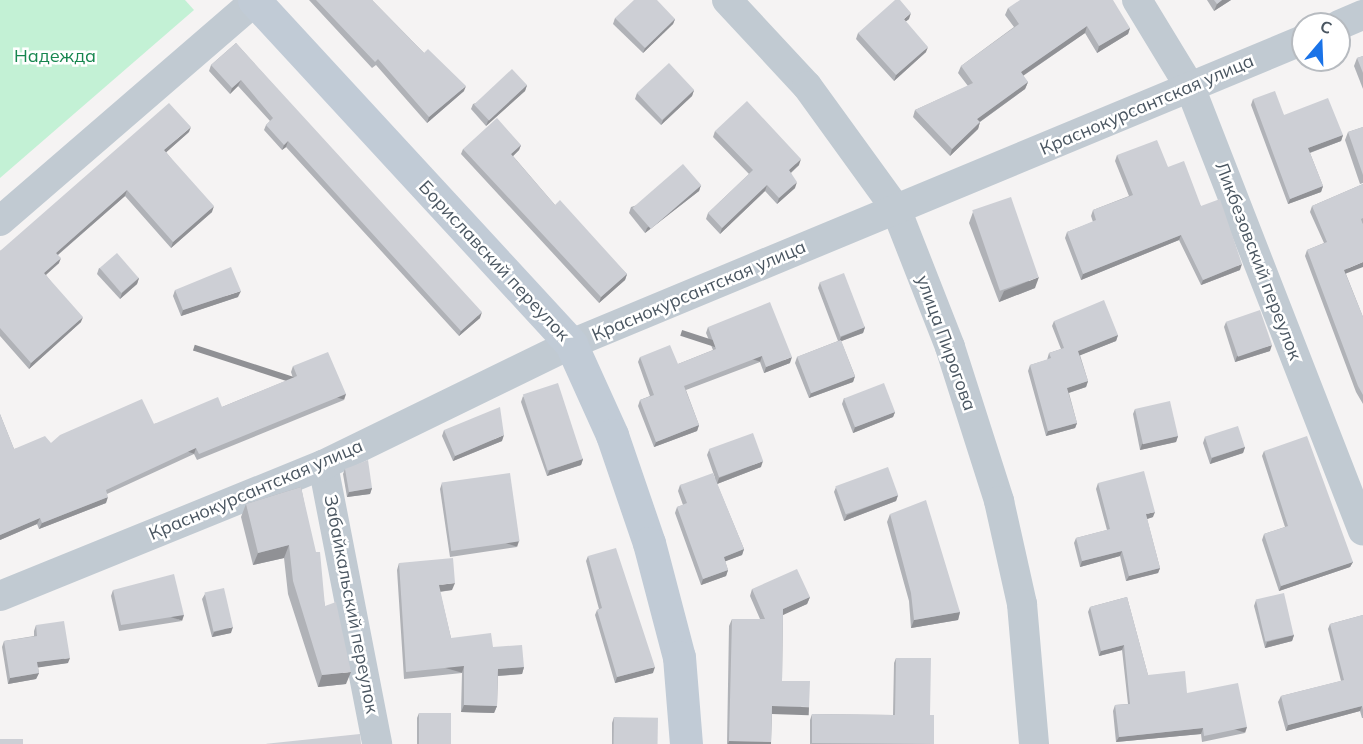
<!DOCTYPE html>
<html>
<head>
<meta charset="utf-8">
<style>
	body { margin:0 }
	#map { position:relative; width:1363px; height:744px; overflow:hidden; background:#f5f3f3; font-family:Mulish,sans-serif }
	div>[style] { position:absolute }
	.green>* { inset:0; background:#c3f1d5 }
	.street>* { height:30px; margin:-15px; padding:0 15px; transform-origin:15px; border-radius:15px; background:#c1cad2 }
	.secondary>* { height:33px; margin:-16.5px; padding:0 16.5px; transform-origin:16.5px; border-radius:16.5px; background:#c1cbd6 }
	.wall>* { inset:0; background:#b0b2b7 }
	.shaded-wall>* { inset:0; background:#909195; transform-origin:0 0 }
	.building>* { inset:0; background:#cdcfd5; transform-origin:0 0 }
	span { translate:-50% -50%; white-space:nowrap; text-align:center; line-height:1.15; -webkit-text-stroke:5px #fff; paint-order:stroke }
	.park-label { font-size:18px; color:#17864f }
	.street-label { font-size:18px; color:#4a5661 }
	.north { position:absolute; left:1291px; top:12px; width:60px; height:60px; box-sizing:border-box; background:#fff; border:2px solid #b7bbc0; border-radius:50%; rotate:19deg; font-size:16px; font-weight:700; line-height:24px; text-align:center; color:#4a5661 }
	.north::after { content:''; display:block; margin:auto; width:21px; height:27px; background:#1a73e8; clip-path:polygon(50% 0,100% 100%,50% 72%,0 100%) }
</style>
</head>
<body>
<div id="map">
	<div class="green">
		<div style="clip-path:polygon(0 0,185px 0,194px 10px,0 178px)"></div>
	</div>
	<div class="street">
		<div style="left:727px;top:0;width:117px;rotate:47.1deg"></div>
		<div style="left:807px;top:86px;width:152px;rotate:54.1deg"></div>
		<div style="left:896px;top:209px;width:148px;rotate:68.6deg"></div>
		<div style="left:950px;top:347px;width:162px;rotate:72.3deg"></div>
		<div style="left:999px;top:501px;width:106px;rotate:77.4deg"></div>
		<div style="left:1022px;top:604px;width:141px;rotate:85.1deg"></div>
		<div style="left:1137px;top:0;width:102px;rotate:58.7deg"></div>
		<div style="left:1190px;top:87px;width:476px;rotate:68.7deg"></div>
		<div style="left:1339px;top:25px;width:26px;rotate:-23deg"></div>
		<div style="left:0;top:221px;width:337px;rotate:-40.8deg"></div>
		<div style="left:323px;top:465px;width:284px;rotate:79deg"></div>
		<div style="left:0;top:596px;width:349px;rotate:-22.1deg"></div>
		<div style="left:323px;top:465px;width:276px;rotate:-26deg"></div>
		<div style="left:571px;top:344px;width:793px;rotate:-22.55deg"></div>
	</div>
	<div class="secondary">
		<div style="left:254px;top:0;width:468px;rotate:47.3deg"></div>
		<div style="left:571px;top:344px;width:100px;rotate:65.7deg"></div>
		<div style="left:612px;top:435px;width:114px;rotate:71.1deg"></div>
		<div style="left:649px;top:543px;width:118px;rotate:75.3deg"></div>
		<div style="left:679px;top:657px;width:87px;rotate:85.4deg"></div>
	</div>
	<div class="wall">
		<div style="clip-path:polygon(309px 0,372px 0,424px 53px,464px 91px,427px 123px,376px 65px,372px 68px)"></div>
		<div style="clip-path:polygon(1207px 0,1231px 0,1214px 11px)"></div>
		<div style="clip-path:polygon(1008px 8px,1130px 28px,1128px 34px,1097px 53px,1085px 33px,1023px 76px,1028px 82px,1025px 89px,980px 122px,978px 129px,950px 156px,913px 117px,915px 110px,968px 86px,958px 73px,961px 66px,1014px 27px,1005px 15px)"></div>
		<div style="clip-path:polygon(615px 18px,675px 19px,673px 24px,643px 53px,613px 24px)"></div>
		<div style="clip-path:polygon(909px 19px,905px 22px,926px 52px,894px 81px,856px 39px,858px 33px)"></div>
		<div style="clip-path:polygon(236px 43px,480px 318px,459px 336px,286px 147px,282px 150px,264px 130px,266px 125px,270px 121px,238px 86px,230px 94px,209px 71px,211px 65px)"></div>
		<div style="clip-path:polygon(1363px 56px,1363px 89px,1354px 66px,1357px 58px)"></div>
		<div style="clip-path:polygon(527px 85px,525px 91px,486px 126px,471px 109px,473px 104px)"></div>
		<div style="clip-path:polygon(694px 90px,692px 96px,661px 125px,635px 99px,637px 93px)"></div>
		<div style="clip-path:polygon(1253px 99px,1284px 115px,1343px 135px,1341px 141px,1310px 153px,1323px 186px,1321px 192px,1288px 204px,1251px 105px)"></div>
		<div style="clip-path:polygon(1363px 127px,1363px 183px,1360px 184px,1345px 140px,1348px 132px)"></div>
		<div style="clip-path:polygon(715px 131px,799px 165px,791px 173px,795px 188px,777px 204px,765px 191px,720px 234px,706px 219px,708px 213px,749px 174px,713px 137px)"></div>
		<div style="clip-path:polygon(189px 132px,166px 152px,212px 212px,171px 248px,125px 196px,58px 255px,59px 263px,46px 275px,81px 322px,29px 369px,0 336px,0 251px)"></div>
		<div style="clip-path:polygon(521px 145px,519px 150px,513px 156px,555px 205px,627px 274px,625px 280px,599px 303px,461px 154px,463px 149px)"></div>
		<div style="clip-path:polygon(1117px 155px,1168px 167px,1201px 206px,1240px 270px,1201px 285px,1179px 240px,1081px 280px,1065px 238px,1067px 232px,1093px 222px,1091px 216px,1093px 210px,1129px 196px,1115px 161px)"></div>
		<div style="clip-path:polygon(1363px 184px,1363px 223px,1346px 274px,1363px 317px,1363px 404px,1356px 392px,1305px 256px,1307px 250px,1324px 243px,1310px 212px,1312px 206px)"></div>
		<div style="clip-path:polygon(701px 185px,699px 191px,645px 233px,629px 213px,631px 207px)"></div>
		<div style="clip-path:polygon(973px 212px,1035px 288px,999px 302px,969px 223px)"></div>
		<div style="clip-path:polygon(99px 268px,139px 278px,137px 284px,120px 299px,97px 274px)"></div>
		<div style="clip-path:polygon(820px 282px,865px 327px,863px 333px,841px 341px,855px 376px,853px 382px,809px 398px,795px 363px,797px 357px,838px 341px,818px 288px)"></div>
		<div style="clip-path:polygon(175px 290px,238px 297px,181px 316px,173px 296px)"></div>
		<div style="clip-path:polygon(1054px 321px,1118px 335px,1116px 341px,1080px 355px,1088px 381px,1086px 387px,1069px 393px,1077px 423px,1075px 428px,1046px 436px,1028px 371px,1030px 365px,1047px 360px,1049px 353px,1061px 349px,1052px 326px)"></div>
		<div style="clip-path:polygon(1226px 322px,1270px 351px,1235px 362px,1224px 327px)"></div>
		<div style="clip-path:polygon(708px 327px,790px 363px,764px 373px,760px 362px,686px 390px,699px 425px,697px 431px,654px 447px,638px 406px,640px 400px,650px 396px,638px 362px,640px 357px,678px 364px,713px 350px,706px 333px)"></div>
		<div style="clip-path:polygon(293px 366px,344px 400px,197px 460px,194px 454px,107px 494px,106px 503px,39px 529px,37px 524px,0 540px,0 414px,14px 449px,51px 443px,154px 424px,222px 407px,293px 378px,291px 372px)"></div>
		<div style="clip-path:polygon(523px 396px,583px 459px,581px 465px,547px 476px,521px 402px)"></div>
		<div style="clip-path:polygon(844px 398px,895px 412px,893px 417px,853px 433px,842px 404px)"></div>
		<div style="clip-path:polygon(1135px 409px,1178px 436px,1176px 442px,1140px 450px,1133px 414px)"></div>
		<div style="clip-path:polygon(444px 430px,502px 441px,453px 461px,442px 436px)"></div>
		<div style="clip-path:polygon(1205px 437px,1245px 447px,1243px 453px,1210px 464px,1203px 443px)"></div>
		<div style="clip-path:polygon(709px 450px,761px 467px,717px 484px,744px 549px,742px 555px,725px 561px,728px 570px,726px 576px,701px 585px,675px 513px,677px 507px,683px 505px,678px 491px,680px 485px,715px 478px,707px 455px)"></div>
		<div style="clip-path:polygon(1264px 451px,1353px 562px,1350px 567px,1279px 591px,1262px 540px,1264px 534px,1285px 527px,1262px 456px)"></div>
		<div style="clip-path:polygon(345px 469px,372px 488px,370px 494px,347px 497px,343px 474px)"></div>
		<div style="clip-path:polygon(442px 483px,517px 547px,450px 557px,440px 489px)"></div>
		<div style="clip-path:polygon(1098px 483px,1153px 517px,1147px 519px,1160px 568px,1158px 573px,1126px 581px,1120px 556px,1080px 567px,1074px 543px,1076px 538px,1107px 530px,1096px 489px)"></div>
		<div style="clip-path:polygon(301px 487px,325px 606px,346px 684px,318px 687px,288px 594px,284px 558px,253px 565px,241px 517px,246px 504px)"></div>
		<div style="clip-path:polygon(836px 487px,898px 495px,896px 501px,844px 521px,834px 492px)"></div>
		<div style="clip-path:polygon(890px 514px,960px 612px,958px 620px,911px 628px,909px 601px,887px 522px)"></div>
		<div style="clip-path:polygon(588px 556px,653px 673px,615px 683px,595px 615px,597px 610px,599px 609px,586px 561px)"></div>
		<div style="clip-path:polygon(399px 563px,452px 590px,440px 592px,451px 638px,493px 647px,524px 667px,522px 674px,498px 676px,497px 706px,494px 713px,461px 712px,462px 673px,404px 679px,397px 570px)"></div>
		<div style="clip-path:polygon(752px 589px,810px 597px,807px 604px,783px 614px,782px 681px,807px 714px,772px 713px,771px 744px,727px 744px,729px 626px,732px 619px,760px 619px,750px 596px)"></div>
		<div style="clip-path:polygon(113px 590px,182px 621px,119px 631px,111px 596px)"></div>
		<div style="clip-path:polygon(205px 594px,231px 633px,212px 637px,202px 599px)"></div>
		<div style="clip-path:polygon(1127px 597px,1148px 675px,1187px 693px,1245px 733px,1202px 742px,1201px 734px,1116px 742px,1113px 711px,1115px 705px,1128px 704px,1122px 650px,1099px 656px,1088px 612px,1090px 607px)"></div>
		<div style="clip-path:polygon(1256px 600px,1294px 635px,1292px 641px,1265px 648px,1254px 606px)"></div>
		<div style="clip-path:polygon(1363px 615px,1363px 718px,1362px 718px,1360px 711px,1286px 731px,1278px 702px,1281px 696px,1341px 681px,1328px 629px,1330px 624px)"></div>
		<div style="clip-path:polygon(36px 625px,68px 663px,38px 667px,39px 673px,36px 679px,8px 684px,2px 647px,4px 641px,34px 636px,34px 631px)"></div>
		<div style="clip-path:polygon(896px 658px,930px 715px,934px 744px,810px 744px,810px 720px,812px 714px,893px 715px,894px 663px)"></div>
		<div style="clip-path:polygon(419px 713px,450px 744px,417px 744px,417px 718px)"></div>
		<div style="clip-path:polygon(614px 717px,657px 744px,612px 744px,612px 723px)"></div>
	</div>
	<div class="shaded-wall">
		<div style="clip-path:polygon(1222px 0,1231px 0,1214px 11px,1217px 4px)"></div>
		<div style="clip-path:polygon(911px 13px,909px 19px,901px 25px,904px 19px)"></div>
		<div style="clip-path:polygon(675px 19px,673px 24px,643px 53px,645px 48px)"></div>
		<div style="clip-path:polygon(1087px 26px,1085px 33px,1018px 79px,1021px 72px)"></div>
		<div style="clip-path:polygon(1130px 28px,1128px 34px,1097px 53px,1099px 46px)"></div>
		<div style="clip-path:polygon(928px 47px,926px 52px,894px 81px,896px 75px)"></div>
		<div style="clip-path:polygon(241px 80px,238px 86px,230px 94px,232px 88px)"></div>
		<div style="clip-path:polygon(1028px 82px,1025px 89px,974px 126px,977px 119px)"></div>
		<div style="clip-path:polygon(527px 85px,525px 91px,486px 126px,488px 121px)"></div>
		<div style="clip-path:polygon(466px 86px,464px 91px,427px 123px,429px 117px)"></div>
		<div style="clip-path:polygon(694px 90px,692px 96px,661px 125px,663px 120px)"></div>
		<div style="clip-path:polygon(980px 122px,978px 129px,950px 156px,952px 149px)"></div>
		<div style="clip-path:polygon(191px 127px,189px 132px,162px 156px,164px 150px)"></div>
		<div style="clip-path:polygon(1343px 135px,1341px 141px,1306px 154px,1308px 148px)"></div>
		<div style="clip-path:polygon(288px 141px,286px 147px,282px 150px,284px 145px)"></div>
		<div style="clip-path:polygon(521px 145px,519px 150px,509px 160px,511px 154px)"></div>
		<div style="clip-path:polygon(801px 159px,799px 165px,787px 176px,789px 170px)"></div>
		<div style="clip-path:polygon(797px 182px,795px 188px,777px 204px,779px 198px)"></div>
		<div style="clip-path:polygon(701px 185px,699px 191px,645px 233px,647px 228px)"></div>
		<div style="clip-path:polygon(767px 185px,765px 191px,720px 234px,722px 228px)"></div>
		<div style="clip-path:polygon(1323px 186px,1321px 192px,1288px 204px,1290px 199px)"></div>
		<div style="clip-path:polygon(127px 190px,125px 196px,54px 258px,56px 253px)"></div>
		<div style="clip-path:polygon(214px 206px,212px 212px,171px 248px,173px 242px)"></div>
		<div style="clip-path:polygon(1181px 235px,1179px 240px,1081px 280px,1083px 274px)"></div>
		<div style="clip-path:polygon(61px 258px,59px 263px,42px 278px,44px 273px)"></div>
		<div style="clip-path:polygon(1363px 262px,1363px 267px,1342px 275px,1344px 270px)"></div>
		<div style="clip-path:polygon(1242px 264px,1240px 270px,1201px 285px,1203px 280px)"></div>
		<div style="clip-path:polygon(627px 274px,625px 280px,599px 303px,601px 297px)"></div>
		<div style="clip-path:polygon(1039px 277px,1035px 288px,999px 302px,1004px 291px)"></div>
		<div style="clip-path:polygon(139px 278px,137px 284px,120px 299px,122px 293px)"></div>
		<div style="clip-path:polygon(241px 291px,238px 297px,181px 316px,183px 310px)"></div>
		<div style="clip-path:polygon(482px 312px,480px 318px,459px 336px,461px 331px)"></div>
		<div style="clip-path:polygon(83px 317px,81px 322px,29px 369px,31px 363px)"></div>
		<div style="clip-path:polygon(865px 327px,863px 333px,839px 342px,841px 337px)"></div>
		<div style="clip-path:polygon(1118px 335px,1116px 341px,1076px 357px,1078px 351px)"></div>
		<div style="clip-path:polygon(1272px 345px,1270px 351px,1235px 362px,1237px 356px)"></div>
		<div style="left:762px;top:356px;width:6px;height:84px;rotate:108deg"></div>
		<div style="clip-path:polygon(792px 357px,790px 363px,764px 373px,766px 367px)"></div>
		<div style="clip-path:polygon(855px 376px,853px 382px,809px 398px,811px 393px)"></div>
		<div style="clip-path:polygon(1088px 381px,1086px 387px,1065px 394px,1067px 388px)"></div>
		<div style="left:346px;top:394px;width:6px;height:159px;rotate:108deg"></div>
		<div style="clip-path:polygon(895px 412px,893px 417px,853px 433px,855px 427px)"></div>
		<div style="clip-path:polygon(1077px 423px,1075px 428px,1046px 436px,1048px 431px)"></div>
		<div style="clip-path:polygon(699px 425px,697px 431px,654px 447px,656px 442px)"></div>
		<div style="clip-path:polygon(504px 435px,502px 441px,453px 461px,455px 456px)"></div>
		<div style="clip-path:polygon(1178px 436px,1176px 442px,1140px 450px,1142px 444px)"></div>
		<div style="clip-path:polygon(1245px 447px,1243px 453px,1210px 464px,1212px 458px)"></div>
		<div style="left:196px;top:448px;width:6px;height:99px;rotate:108deg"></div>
		<div style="clip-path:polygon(583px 459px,581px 465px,547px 476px,550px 470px)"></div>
		<div style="clip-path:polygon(763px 461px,761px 467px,717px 484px,719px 478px)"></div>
		<div style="clip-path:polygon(372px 488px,370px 494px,347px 497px,349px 492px)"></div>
		<div style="clip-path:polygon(898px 495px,896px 501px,844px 521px,847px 515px)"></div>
		<div style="clip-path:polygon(108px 497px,106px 503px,39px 529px,42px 523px)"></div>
		<div style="clip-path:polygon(1155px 512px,1153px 517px,1144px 520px,1146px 514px)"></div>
		<div style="clip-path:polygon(40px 518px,37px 524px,0 540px,0 535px)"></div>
		<div style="left:519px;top:541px;width:6px;height:68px;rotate:108deg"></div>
		<div style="clip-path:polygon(289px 545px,284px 558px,253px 565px,258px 553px)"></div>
		<div style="clip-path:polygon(744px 549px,742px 555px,721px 563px,724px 557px)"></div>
		<div style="clip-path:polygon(1122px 551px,1120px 556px,1080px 567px,1082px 561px)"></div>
		<div style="clip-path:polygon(1353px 562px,1350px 567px,1279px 591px,1281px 586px)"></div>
		<div style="clip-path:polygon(1160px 568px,1158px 573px,1126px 581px,1129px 576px)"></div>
		<div style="clip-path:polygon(728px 570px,726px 576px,701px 585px,703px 579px)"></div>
		<div style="clip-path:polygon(455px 583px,452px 590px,436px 592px,439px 585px)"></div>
		<div style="clip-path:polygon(810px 597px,807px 604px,781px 616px,783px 609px)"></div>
		<div style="clip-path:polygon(960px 612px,958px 620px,911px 628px,914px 620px)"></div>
		<div style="left:184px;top:615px;width:6px;height:64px;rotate:108deg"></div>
		<div style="clip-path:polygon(233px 627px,231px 633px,212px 637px,214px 632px)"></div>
		<div style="clip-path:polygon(1294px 635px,1292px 641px,1265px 648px,1267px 642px)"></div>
		<div style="clip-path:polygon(1124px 645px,1122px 650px,1099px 656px,1101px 651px)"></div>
		<div style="clip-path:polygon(70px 658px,68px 663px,35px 668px,37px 662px)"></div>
		<div style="left:464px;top:666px;width:7px;height:58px;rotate:106deg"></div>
		<div style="clip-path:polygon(524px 667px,522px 674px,495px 676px,498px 669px)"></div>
		<div style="clip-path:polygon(655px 667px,653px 673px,615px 683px,617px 677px)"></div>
		<div style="clip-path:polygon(351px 672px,346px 684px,318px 687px,322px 675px)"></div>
		<div style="clip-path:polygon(39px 673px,36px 679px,8px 684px,10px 678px)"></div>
		<div style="clip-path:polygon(464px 705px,497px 706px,494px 713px,461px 712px)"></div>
		<div style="left:772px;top:706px;width:37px;height:8px;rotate:2deg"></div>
		<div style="clip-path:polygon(1362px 706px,1360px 711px,1286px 731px,1288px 725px)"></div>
		<div style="left:1247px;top:727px;width:6px;height:44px;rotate:108deg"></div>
		<div style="clip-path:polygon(1203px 728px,1201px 734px,1116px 742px,1119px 737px)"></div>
		<div style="clip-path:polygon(729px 741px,771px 742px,771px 744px,728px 744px)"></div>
	</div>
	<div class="building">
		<div style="clip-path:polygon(316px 0,372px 0,424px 53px,428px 49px,466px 86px,429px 117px,378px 59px,375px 62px)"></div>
		<div style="clip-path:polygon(634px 0,657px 0,675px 19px,645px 48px,615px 18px)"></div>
		<div style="clip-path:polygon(895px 0,900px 0,911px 13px,904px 19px,928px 47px,896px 75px,858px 33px)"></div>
		<div style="clip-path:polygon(1020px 0,1113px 0,1130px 28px,1099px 46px,1087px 26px,1021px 72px,1028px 82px,977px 119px,980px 122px,952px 149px,915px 110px,973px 83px,961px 66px,1019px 24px,1008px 8px)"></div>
		<div style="clip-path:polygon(1214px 0,1222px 0,1217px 4px)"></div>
		<div style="clip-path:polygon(236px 43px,482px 312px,461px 331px,288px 141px,284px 145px,266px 125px,273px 118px,241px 80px,232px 88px,211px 65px)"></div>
		<div style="clip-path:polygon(1363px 56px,1363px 73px,1357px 58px)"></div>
		<div style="left:669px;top:63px;width:37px;height:44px;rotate:47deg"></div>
		<div style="left:512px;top:69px;width:22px;height:52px;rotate:47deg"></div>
		<div style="clip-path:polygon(1275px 91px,1284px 115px,1328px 98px,1343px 135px,1308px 148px,1323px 186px,1290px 199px,1253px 99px)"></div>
		<div style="clip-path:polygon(747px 101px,801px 159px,789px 170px,797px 182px,779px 198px,767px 185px,722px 228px,708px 213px,753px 170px,715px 131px)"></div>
		<div style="clip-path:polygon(169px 103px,191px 127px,164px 150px,214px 206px,173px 242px,127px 190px,56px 253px,61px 258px,44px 273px,83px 317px,31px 363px,0 328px,0 251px)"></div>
		<div style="clip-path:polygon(497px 118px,521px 145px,511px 154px,555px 205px,560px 200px,627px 274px,601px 297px,463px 149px)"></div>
		<div style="clip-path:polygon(1363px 127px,1363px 175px,1348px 132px)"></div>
		<div style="clip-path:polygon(1157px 140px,1168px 167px,1184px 161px,1201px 206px,1220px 199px,1242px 264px,1203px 280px,1181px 235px,1083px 274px,1067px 232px,1096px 220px,1093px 210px,1133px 195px,1117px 155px)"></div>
		<div style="left:683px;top:164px;width:28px;height:67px;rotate:49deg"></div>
		<div style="clip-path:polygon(1363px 184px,1363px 218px,1361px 219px,1363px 225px,1363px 262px,1344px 270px,1363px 317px,1363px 395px,1358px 386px,1307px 250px,1327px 242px,1312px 206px)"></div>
		<div style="left:1011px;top:197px;width:85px;height:41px;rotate:71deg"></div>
		<div style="left:117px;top:253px;width:33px;height:23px;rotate:49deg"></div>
		<div style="clip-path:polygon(231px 267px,241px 291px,183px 310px,175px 290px)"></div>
		<div style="left:844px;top:273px;width:58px;height:26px;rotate:69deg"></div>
		<div style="clip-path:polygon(1104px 300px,1118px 335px,1078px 351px,1088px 381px,1067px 388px,1077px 423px,1048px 431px,1030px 365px,1051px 358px,1049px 353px,1064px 348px,1054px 321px)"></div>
		<div style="clip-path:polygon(770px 302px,792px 357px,766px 367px,762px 356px,684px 386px,699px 425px,656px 442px,640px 400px,654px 395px,640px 357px,670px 345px,678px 364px,716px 349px,708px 327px)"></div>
		<div style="left:1260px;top:310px;width:37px;height:36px;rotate:71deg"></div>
		<div style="left:841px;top:340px;width:39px;height:47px;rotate:69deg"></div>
		<div style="clip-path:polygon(328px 352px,346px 394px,199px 454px,196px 448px,106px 490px,108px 497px,42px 523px,40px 518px,0 535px,0 414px,14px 449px,45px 436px,51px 443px,60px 435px,142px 399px,154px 424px,218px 397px,222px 407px,297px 376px,293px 366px)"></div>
		<div style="left:558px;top:383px;width:80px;height:37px;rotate:72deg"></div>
		<div style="left:884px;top:383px;width:31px;height:43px;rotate:69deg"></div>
		<div style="left:1170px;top:401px;width:36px;height:36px;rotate:77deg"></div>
		<div style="clip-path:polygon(500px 407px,504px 435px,455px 456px,444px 430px)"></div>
		<div style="left:1238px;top:426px;width:22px;height:35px;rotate:72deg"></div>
		<div style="left:753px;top:433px;width:30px;height:47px;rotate:70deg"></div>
		<div style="clip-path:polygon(1307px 436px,1353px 562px,1281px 586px,1264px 534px,1288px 526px,1264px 451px)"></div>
		<div style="clip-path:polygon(368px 460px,372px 488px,349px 492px,345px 469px)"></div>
		<div style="left:888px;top:467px;width:30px;height:56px;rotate:70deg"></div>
		<div style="clip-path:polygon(1144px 471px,1155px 512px,1146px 514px,1160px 568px,1129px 576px,1122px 551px,1082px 561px,1076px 538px,1110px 529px,1098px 483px)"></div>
		<div style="left:510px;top:473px;width:69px;height:69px;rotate:82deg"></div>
		<div style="clip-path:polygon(713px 473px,744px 549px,724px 557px,728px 570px,703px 579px,677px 507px,687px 503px,680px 485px)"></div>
		<div style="clip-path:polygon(301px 487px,316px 552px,320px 552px,325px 606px,336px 602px,351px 672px,322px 675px,293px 581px,289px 545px,258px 553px,246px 504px)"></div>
		<div style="clip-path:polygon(926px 500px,960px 612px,914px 620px,911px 593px,890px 514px)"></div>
		<div style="clip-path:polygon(616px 548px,655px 667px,617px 677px,597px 610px,602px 608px,588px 556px)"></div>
		<div style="clip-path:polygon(453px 558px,455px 583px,439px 585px,451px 638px,491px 633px,493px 647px,522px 645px,524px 667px,498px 669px,497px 706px,464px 705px,464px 666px,406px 672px,399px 563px)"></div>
		<div style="clip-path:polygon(797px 569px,810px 597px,783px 609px,782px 681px,810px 681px,809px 707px,772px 706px,771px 742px,729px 741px,732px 619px,765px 619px,752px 589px)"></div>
		<div style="clip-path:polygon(174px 574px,184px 615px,121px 625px,113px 590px)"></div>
		<div style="left:224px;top:588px;width:40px;height:20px;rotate:77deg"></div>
		<div style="left:1284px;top:593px;width:43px;height:29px;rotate:77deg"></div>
		<div style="clip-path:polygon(1127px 597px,1148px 675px,1185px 671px,1187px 693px,1238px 683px,1247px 727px,1204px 736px,1203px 728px,1119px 737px,1115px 705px,1130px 704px,1124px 645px,1101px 651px,1090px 607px)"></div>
		<div style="clip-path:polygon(1363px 615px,1363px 710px,1362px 706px,1288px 725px,1281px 696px,1344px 680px,1330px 624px)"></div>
		<div style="clip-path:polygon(64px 621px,70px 658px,37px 662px,39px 673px,10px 678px,4px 641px,37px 636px,36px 625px)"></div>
		<div style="clip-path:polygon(896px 658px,931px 658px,930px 715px,934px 715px,934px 744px,812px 743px,812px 714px,895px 715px)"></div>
		<div style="left:419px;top:713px;width:32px;height:31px"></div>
		<div style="left:614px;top:717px;width:44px;height:27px;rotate:1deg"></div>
		<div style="left:360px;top:734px;width:10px;height:94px;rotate:84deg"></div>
		<div style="left:0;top:739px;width:23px;height:5px"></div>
	</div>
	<div class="park-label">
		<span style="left:55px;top:56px">Надежда</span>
	</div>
	<div class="street-label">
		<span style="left:1147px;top:105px;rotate:-23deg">Краснокурсантская улица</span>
		<span style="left:494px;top:261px;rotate:47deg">Бориславский переулок</span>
		<span style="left:1258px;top:261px;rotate:69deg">Ликбезовский переулок</span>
		<span style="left:699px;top:291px;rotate:-23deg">Краснокурсантская улица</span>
		<span style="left:946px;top:343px;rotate:70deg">улица Пирогова</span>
		<span style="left:256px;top:490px;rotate:-23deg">Краснокурсантская улица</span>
		<span style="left:351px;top:604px;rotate:79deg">Забайкальский переулок</span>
	</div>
	<div class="north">С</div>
</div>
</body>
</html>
